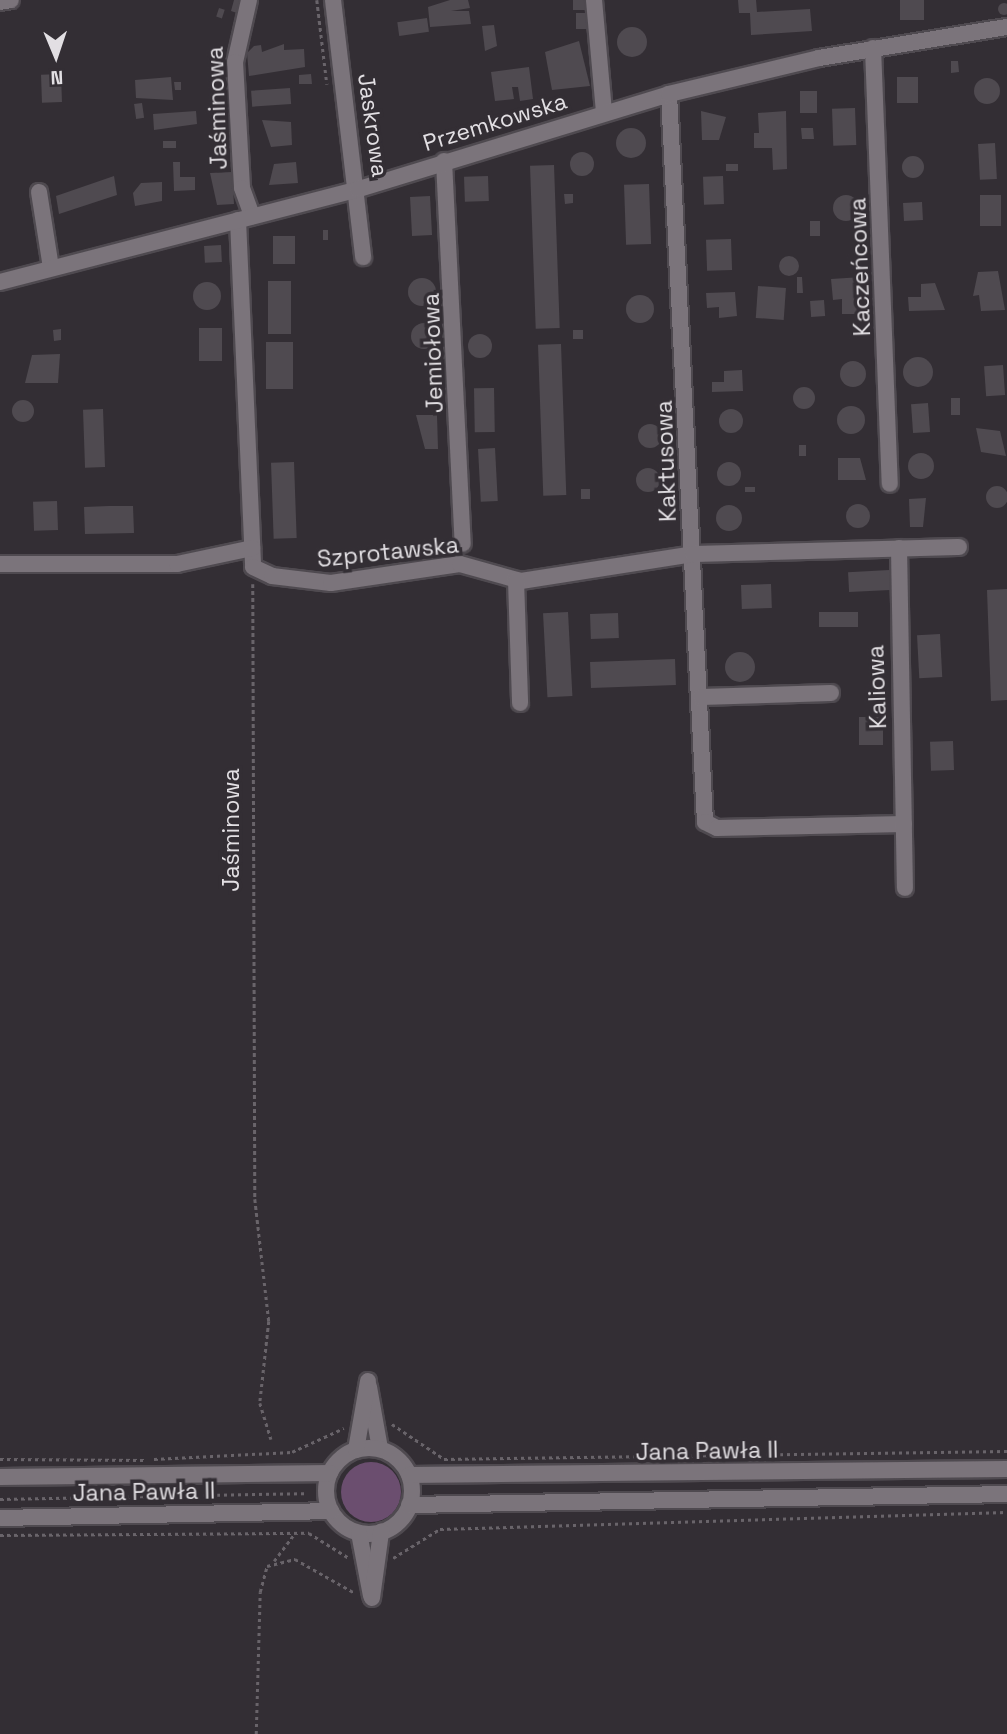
<!DOCTYPE html>
<html>
<head>
<meta charset="utf-8">
<style>
	body { margin:0 }
	#map { position:relative; width:1007px; height:1734px; overflow:hidden; background:#332e34; font-family:"Space Grotesk",sans-serif }
	div>[style] { position:absolute }
	.green>* { inset:0; background:#6b4e6f }
	.round { border-radius:50% }
	.building>* { inset:0; background:#4f4a50; transform-origin:0 0 }
	.path>* { height:2.5px; margin-top:-1.25px; transform-origin:0; background:repeating-linear-gradient(90deg,#69646a 0 3.5px,transparent 0 7px) }
	.roads { filter:drop-shadow(2px 0 #4f4a50) drop-shadow(-2px 0 #4f4a50) drop-shadow(0 2px #4f4a50) drop-shadow(0 -2px #4f4a50) }
	.minor>* { height:16px; margin:-8px; padding:0 8px; transform-origin:8px; border-radius:8px; background:#7b747b }
	.minor>.ring { margin:-8px; padding:0; box-sizing:content-box; background:none; border:16px solid #7b747b; border-radius:50% }
	span { translate:-50% -50%; white-space:nowrap; text-align:center; line-height:1.15; -webkit-text-stroke:7px #332e34; paint-order:stroke }
	.street-label { font-size:23px; color:#e2dfe3 }
	.north { position:absolute; left:21px; top:21px; width:70px; height:70px; -webkit-text-stroke:5px #332e34; paint-order:stroke; rotate:178deg; font-size:19px; font-weight:700; line-height:28px; text-align:center; color:#e2dfe3 }
	.north::after { content:''; display:block; margin:auto; width:24px; height:32px; background:#e2dfe3; clip-path:polygon(50% 0,100% 100%,50% 72%,0 100%) }
</style>
</head>
<body>
<div id="map">
	<div class="green">
		<div class="round" style="left:341px;top:1462px;width:60px;height:60px"></div>
	</div>
	<div class="building">
		<div style="clip-path:polygon(234px 0,241px 0,237px 13px,231px 11px)"></div>
		<div style="clip-path:polygon(450px 0,468px 0,470px 8px,451px 11px,469px 11px,471px 24px,430px 27px,428px 7px)"></div>
		<div style="left:573px;top:0;width:13px;height:10px"></div>
		<div style="clip-path:polygon(738px 0,756px 0,757px 12px,810px 9px,812px 31px,751px 35px,750px 13px,739px 13px)"></div>
		<div style="left:900px;top:0;width:24px;height:20px"></div>
		<div class="round" style="left:998px;top:3px;width:12px;height:12px"></div>
		<div style="left:219px;top:8px;width:6px;height:9px;rotate:18deg"></div>
		<div style="left:576px;top:13px;width:11px;height:16px"></div>
		<div style="left:427px;top:18px;width:14px;height:30px;rotate:82deg"></div>
		<div style="clip-path:polygon(494px 25px,497px 46px,485px 51px,482px 26px)"></div>
		<div class="round" style="left:617px;top:27px;width:30px;height:30px"></div>
		<div style="clip-path:polygon(579px 41px,590px 86px,552px 90px,545px 52px)"></div>
		<div style="clip-path:polygon(284px 44px,284px 50px,304px 49px,305px 67px,249px 76px,247px 53px,254px 46px,261px 45px,262px 52px)"></div>
		<div style="clip-path:polygon(951px 61px,958px 61px,959px 72px,951px 73px)"></div>
		<div style="clip-path:polygon(529px 67px,533px 99px,520px 101px,518px 87px,512px 87px,514px 99px,495px 101px,491px 72px)"></div>
		<div style="left:61px;top:74px;width:28px;height:20px;rotate:88deg"></div>
		<div style="clip-path:polygon(311px 74px,312px 84px,299px 84px,299px 75px)"></div>
		<div style="clip-path:polygon(171px 77px,173px 100px,136px 98px,135px 80px)"></div>
		<div style="left:918px;top:77px;width:26px;height:21px;rotate:90deg"></div>
		<div class="round" style="left:974px;top:78px;width:26px;height:26px"></div>
		<div style="clip-path:polygon(174px 82px,181px 82px,181px 90px,175px 90px)"></div>
		<div style="left:290px;top:88px;width:16px;height:39px;rotate:86deg"></div>
		<div style="left:800px;top:91px;width:17px;height:22px"></div>
		<div style="left:142px;top:103px;width:15px;height:8px;rotate:82deg"></div>
		<div style="left:855px;top:108px;width:37px;height:23px;rotate:88deg"></div>
		<div style="clip-path:polygon(196px 111px,197px 124px,154px 130px,153px 114px)"></div>
		<div style="clip-path:polygon(701px 111px,726px 117px,719px 140px,702px 140px)"></div>
		<div style="clip-path:polygon(786px 111px,787px 169px,773px 170px,772px 148px,754px 148px,754px 133px,759px 133px,758px 113px)"></div>
		<div style="left:509px;top:113px;width:7px;height:11px;rotate:74deg"></div>
		<div style="clip-path:polygon(262px 120px,291px 122px,292px 145px,271px 147px)"></div>
		<div style="clip-path:polygon(801px 128px,813px 128px,814px 139px,802px 139px)"></div>
		<div class="round" style="left:616px;top:128px;width:30px;height:30px"></div>
		<div style="left:176px;top:141px;width:7px;height:13px;rotate:90deg"></div>
		<div style="left:995px;top:143px;width:36px;height:17px;rotate:87deg"></div>
		<div class="round" style="left:570px;top:152px;width:24px;height:24px"></div>
		<div class="round" style="left:902px;top:156px;width:22px;height:22px"></div>
		<div style="clip-path:polygon(173px 162px,180px 162px,180px 177px,195px 177px,195px 190px,174px 191px)"></div>
		<div style="clip-path:polygon(296px 162px,298px 183px,269px 185px,274px 164px)"></div>
		<div style="left:726px;top:164px;width:12px;height:7px"></div>
		<div style="left:554px;top:165px;width:163px;height:24px;rotate:88deg"></div>
		<div style="clip-path:polygon(232px 172px,234px 204px,217px 205px,210px 173px)"></div>
		<div style="clip-path:polygon(114px 176px,117px 195px,59px 214px,56px 196px)"></div>
		<div style="left:488px;top:176px;width:25px;height:24px;rotate:88deg"></div>
		<div style="left:723px;top:176px;width:28px;height:20px;rotate:88deg"></div>
		<div style="clip-path:polygon(162px 182px,162px 201px,135px 206px,133px 193px,141px 183px)"></div>
		<div style="left:649px;top:184px;width:60px;height:25px;rotate:88deg"></div>
		<div style="clip-path:polygon(564px 194px,573px 194px,573px 203px,565px 204px)"></div>
		<div style="left:980px;top:195px;width:21px;height:31px"></div>
		<div class="round" style="left:833px;top:195px;width:26px;height:26px"></div>
		<div style="left:430px;top:196px;width:39px;height:20px;rotate:87deg"></div>
		<div style="left:922px;top:202px;width:18px;height:19px;rotate:87deg"></div>
		<div style="left:810px;top:221px;width:10px;height:15px"></div>
		<div style="left:323px;top:230px;width:5px;height:10px"></div>
		<div style="left:273px;top:236px;width:22px;height:28px"></div>
		<div style="left:731px;top:239px;width:31px;height:25px;rotate:88deg"></div>
		<div style="left:221px;top:245px;width:17px;height:17px;rotate:87deg"></div>
		<div class="round" style="left:779px;top:256px;width:20px;height:20px"></div>
		<div style="clip-path:polygon(998px 271px,1005px 310px,981px 311px,979px 295px,973px 296px,978px 272px)"></div>
		<div style="clip-path:polygon(797px 277px,802px 277px,803px 293px,797px 293px)"></div>
		<div style="clip-path:polygon(862px 277px,859px 314px,842px 314px,842px 299px,833px 300px,831px 279px)"></div>
		<div class="round" style="left:408px;top:278px;width:28px;height:28px"></div>
		<div style="left:268px;top:281px;width:23px;height:53px"></div>
		<div class="round" style="left:193px;top:282px;width:28px;height:28px"></div>
		<div style="clip-path:polygon(935px 283px,945px 310px,909px 311px,908px 297px,921px 297px,921px 284px)"></div>
		<div style="left:758px;top:286px;width:28px;height:32px;rotate:4deg"></div>
		<div style="clip-path:polygon(735px 292px,737px 316px,719px 318px,719px 307px,707px 308px,706px 293px)"></div>
		<div class="round" style="left:626px;top:295px;width:28px;height:28px"></div>
		<div style="left:824px;top:300px;width:16px;height:14px;rotate:86deg"></div>
		<div class="round" style="left:411px;top:323px;width:26px;height:26px"></div>
		<div style="left:199px;top:328px;width:23px;height:33px"></div>
		<div style="clip-path:polygon(61px 329px,61px 340px,54px 341px,53px 330px)"></div>
		<div style="left:573px;top:330px;width:10px;height:9px"></div>
		<div class="round" style="left:468px;top:334px;width:24px;height:24px"></div>
		<div style="left:266px;top:342px;width:27px;height:47px"></div>
		<div style="left:561px;top:344px;width:151px;height:23px;rotate:88deg"></div>
		<div style="clip-path:polygon(60px 354px,58px 383px,25px 383px,32px 355px)"></div>
		<div class="round" style="left:903px;top:357px;width:30px;height:30px"></div>
		<div class="round" style="left:840px;top:361px;width:26px;height:26px"></div>
		<div style="left:1003px;top:365px;width:30px;height:19px;rotate:86deg"></div>
		<div style="clip-path:polygon(742px 370px,743px 391px,712px 392px,712px 382px,724px 382px,724px 371px)"></div>
		<div class="round" style="left:793px;top:387px;width:22px;height:22px"></div>
		<div style="left:494px;top:388px;width:44px;height:20px;rotate:89deg"></div>
		<div style="left:951px;top:398px;width:9px;height:17px"></div>
		<div class="round" style="left:12px;top:400px;width:22px;height:22px"></div>
		<div style="left:928px;top:403px;width:29px;height:17px;rotate:86deg"></div>
		<div class="round" style="left:837px;top:406px;width:28px;height:28px"></div>
		<div style="left:103px;top:409px;width:58px;height:20px;rotate:88deg"></div>
		<div class="round" style="left:719px;top:409px;width:24px;height:24px"></div>
		<div style="clip-path:polygon(416px 415px,437px 415px,438px 449px,425px 449px)"></div>
		<div class="round" style="left:638px;top:424px;width:24px;height:24px"></div>
		<div style="clip-path:polygon(976px 428px,1000px 431px,1006px 456px,981px 452px)"></div>
		<div style="left:799px;top:445px;width:7px;height:11px"></div>
		<div style="left:495px;top:448px;width:53px;height:17px;rotate:87deg"></div>
		<div class="round" style="left:908px;top:453px;width:26px;height:26px"></div>
		<div style="clip-path:polygon(838px 458px,860px 458px,866px 480px,838px 480px)"></div>
		<div style="left:294px;top:462px;width:76px;height:23px;rotate:88deg"></div>
		<div class="round" style="left:717px;top:462px;width:24px;height:24px"></div>
		<div class="round" style="left:636px;top:468px;width:24px;height:24px"></div>
		<div class="round" style="left:986px;top:486px;width:22px;height:22px"></div>
		<div style="left:745px;top:487px;width:10px;height:5px"></div>
		<div style="left:581px;top:489px;width:9px;height:10px"></div>
		<div style="clip-path:polygon(926px 498px,923px 527px,910px 527px,909px 499px)"></div>
		<div style="left:57px;top:501px;width:29px;height:24px;rotate:88deg"></div>
		<div class="round" style="left:846px;top:504px;width:24px;height:24px"></div>
		<div class="round" style="left:716px;top:505px;width:26px;height:26px"></div>
		<div style="clip-path:polygon(109px 506px,133px 506px,134px 533px,85px 534px,84px 507px)"></div>
		<div style="left:889px;top:570px;width:20px;height:41px;rotate:87deg"></div>
		<div style="left:771px;top:584px;width:24px;height:30px;rotate:88deg"></div>
		<div style="clip-path:polygon(1007px 589px,1007px 700px,991px 701px,987px 590px)"></div>
		<div style="left:568px;top:612px;width:84px;height:25px;rotate:87deg"></div>
		<div style="left:858px;top:612px;width:15px;height:39px;rotate:90deg"></div>
		<div style="left:618px;top:613px;width:25px;height:28px;rotate:88deg"></div>
		<div style="left:940px;top:634px;width:43px;height:23px;rotate:87deg"></div>
		<div class="round" style="left:725px;top:652px;width:30px;height:30px"></div>
		<div style="left:675px;top:659px;width:26px;height:85px;rotate:88deg"></div>
		<div style="left:859px;top:717px;width:24px;height:28px"></div>
		<div style="left:953px;top:741px;width:29px;height:23px;rotate:88deg"></div>
	</div>
	<div class="path">
		<div style="left:317px;top:0;width:85px;rotate:83.2deg"></div>
		<div style="left:253px;top:584px;width:615px;rotate:89.81deg"></div>
		<div style="left:255px;top:1199px;width:123px;rotate:83.5deg"></div>
		<div style="left:269px;top:1321px;width:82px;rotate:96.3deg"></div>
		<div style="left:260px;top:1403px;width:38px;rotate:73deg"></div>
		<div style="left:392px;top:1424px;width:63px;rotate:33.9deg"></div>
		<div style="left:444px;top:1459px;width:563px;rotate:-0.81deg"></div>
		<div style="left:0;top:1459px;width:144px;rotate:0.4deg"></div>
		<div style="left:154px;top:1459px;width:138px;rotate:-2.9deg"></div>
		<div style="left:292px;top:1452px;width:57px;rotate:-24.8deg"></div>
		<div style="left:0;top:1499px;width:305px;rotate:-1.1deg"></div>
		<div style="left:0;top:1535px;width:309px;rotate:-0.4deg"></div>
		<div style="left:309px;top:1533px;width:47px;rotate:32deg"></div>
		<div style="left:393px;top:1558px;width:55px;rotate:-31.7deg"></div>
		<div style="left:440px;top:1529px;width:567px;rotate:-1.72deg"></div>
		<div style="left:274px;top:1561px;width:35px;rotate:-53deg"></div>
		<div style="left:256px;top:1734px;width:142px;rotate:-88.4deg"></div>
		<div style="left:260px;top:1592px;width:27px;rotate:-75deg"></div>
		<div style="left:267px;top:1566px;width:29px;rotate:-14deg"></div>
		<div style="left:295px;top:1559px;width:69px;rotate:29.5deg"></div>
	</div>
	<div class="roads">
		<div class="minor">
			<div style="left:249px;top:0;width:64px;rotate:102.7deg"></div>
			<div style="left:235px;top:62px;width:126px;rotate:86.8deg"></div>
			<div style="left:242px;top:188px;width:30px;rotate:70deg"></div>
			<div style="left:333px;top:0;width:259px;rotate:83.3deg"></div>
			<div style="left:594px;top:0;width:113px;rotate:84.9deg"></div>
			<div style="left:0;top:2px;width:11px;rotate:-10deg"></div>
			<div style="left:873px;top:48px;width:436px;rotate:87.8deg"></div>
			<div style="left:669px;top:94px;width:729px;rotate:87.17deg"></div>
			<div style="left:705px;top:822px;width:13px;rotate:27deg"></div>
			<div style="left:717px;top:828px;width:187px;rotate:-1.2deg"></div>
			<div style="left:444px;top:161px;width:383px;rotate:87.2deg"></div>
			<div style="left:39px;top:192px;width:77px;rotate:81deg"></div>
			<div style="left:238px;top:220px;width:347px;rotate:87.5deg"></div>
			<div style="left:253px;top:567px;width:21px;rotate:25deg"></div>
			<div style="left:272px;top:576px;width:59px;rotate:6.8deg"></div>
			<div style="left:331px;top:583px;width:130px;rotate:-8.4deg"></div>
			<div style="left:460px;top:564px;width:63px;rotate:15.6deg"></div>
			<div style="left:521px;top:581px;width:174px;rotate:-8.9deg"></div>
			<div style="left:693px;top:554px;width:266px;rotate:-1.5deg"></div>
			<div style="left:0;top:282px;width:371px;rotate:-14.5deg"></div>
			<div style="left:359px;top:189px;width:324px;rotate:-17deg"></div>
			<div style="left:669px;top:94px;width:154px;rotate:-13.5deg"></div>
			<div style="left:819px;top:58px;width:191px;rotate:-9.4deg"></div>
			<div style="left:899px;top:548px;width:340px;rotate:89deg"></div>
			<div style="left:0;top:564px;width:177px"></div>
			<div style="left:177px;top:564px;width:77px;rotate:-12deg"></div>
			<div style="left:516px;top:580px;width:123px;rotate:88.1deg"></div>
			<div style="left:701px;top:697px;width:130px;rotate:-1.8deg"></div>
			<div style="left:369px;top:1387px;width:63px;rotate:79.9deg"></div>
			<div class="ring" style="left:326px;top:1448px;width:70px;height:70px"></div>
			<div style="left:356px;top:1450px;width:70px;rotate:-80.1deg"></div>
			<div style="left:409px;top:1475px;width:598px;rotate:-0.57deg"></div>
			<div style="left:0;top:1477px;width:330px;rotate:-0.7deg"></div>
			<div style="left:409px;top:1505px;width:598px;rotate:-1.05deg"></div>
			<div style="left:0;top:1518px;width:331px;rotate:-1.2deg"></div>
			<div style="left:359px;top:1533px;width:64px;rotate:79.2deg"></div>
			<div style="left:372px;top:1598px;width:67px;rotate:-82.2deg"></div>
		</div>
	</div>
	<div class="street-label">
		<span style="left:217px;top:108px;rotate:-92deg">Jaśminowa</span>
		<span style="left:495px;top:122px;rotate:-17deg">Przemkowska</span>
		<span style="left:373px;top:125px;rotate:82deg">Jaskrowa</span>
		<span style="left:860px;top:267px;rotate:-92deg">Kaczeńcowa</span>
		<span style="left:433px;top:353px;rotate:-92deg">Jemiołowa</span>
		<span style="left:666px;top:461px;rotate:-92deg">Kaktusowa</span>
		<span style="left:388px;top:552px;rotate:-6deg">Szprotawska</span>
		<span style="left:877px;top:687px;rotate:-92deg">Kaliowa</span>
		<span style="left:231px;top:830px;rotate:-90deg">Jaśminowa</span>
		<span style="left:707px;top:1451px;rotate:-1deg">Jana Pawła II</span>
		<span style="left:144px;top:1492px;rotate:-1deg">Jana Pawła II</span>
	</div>
	<div class="north">N</div>
</div>
</body>
</html>
